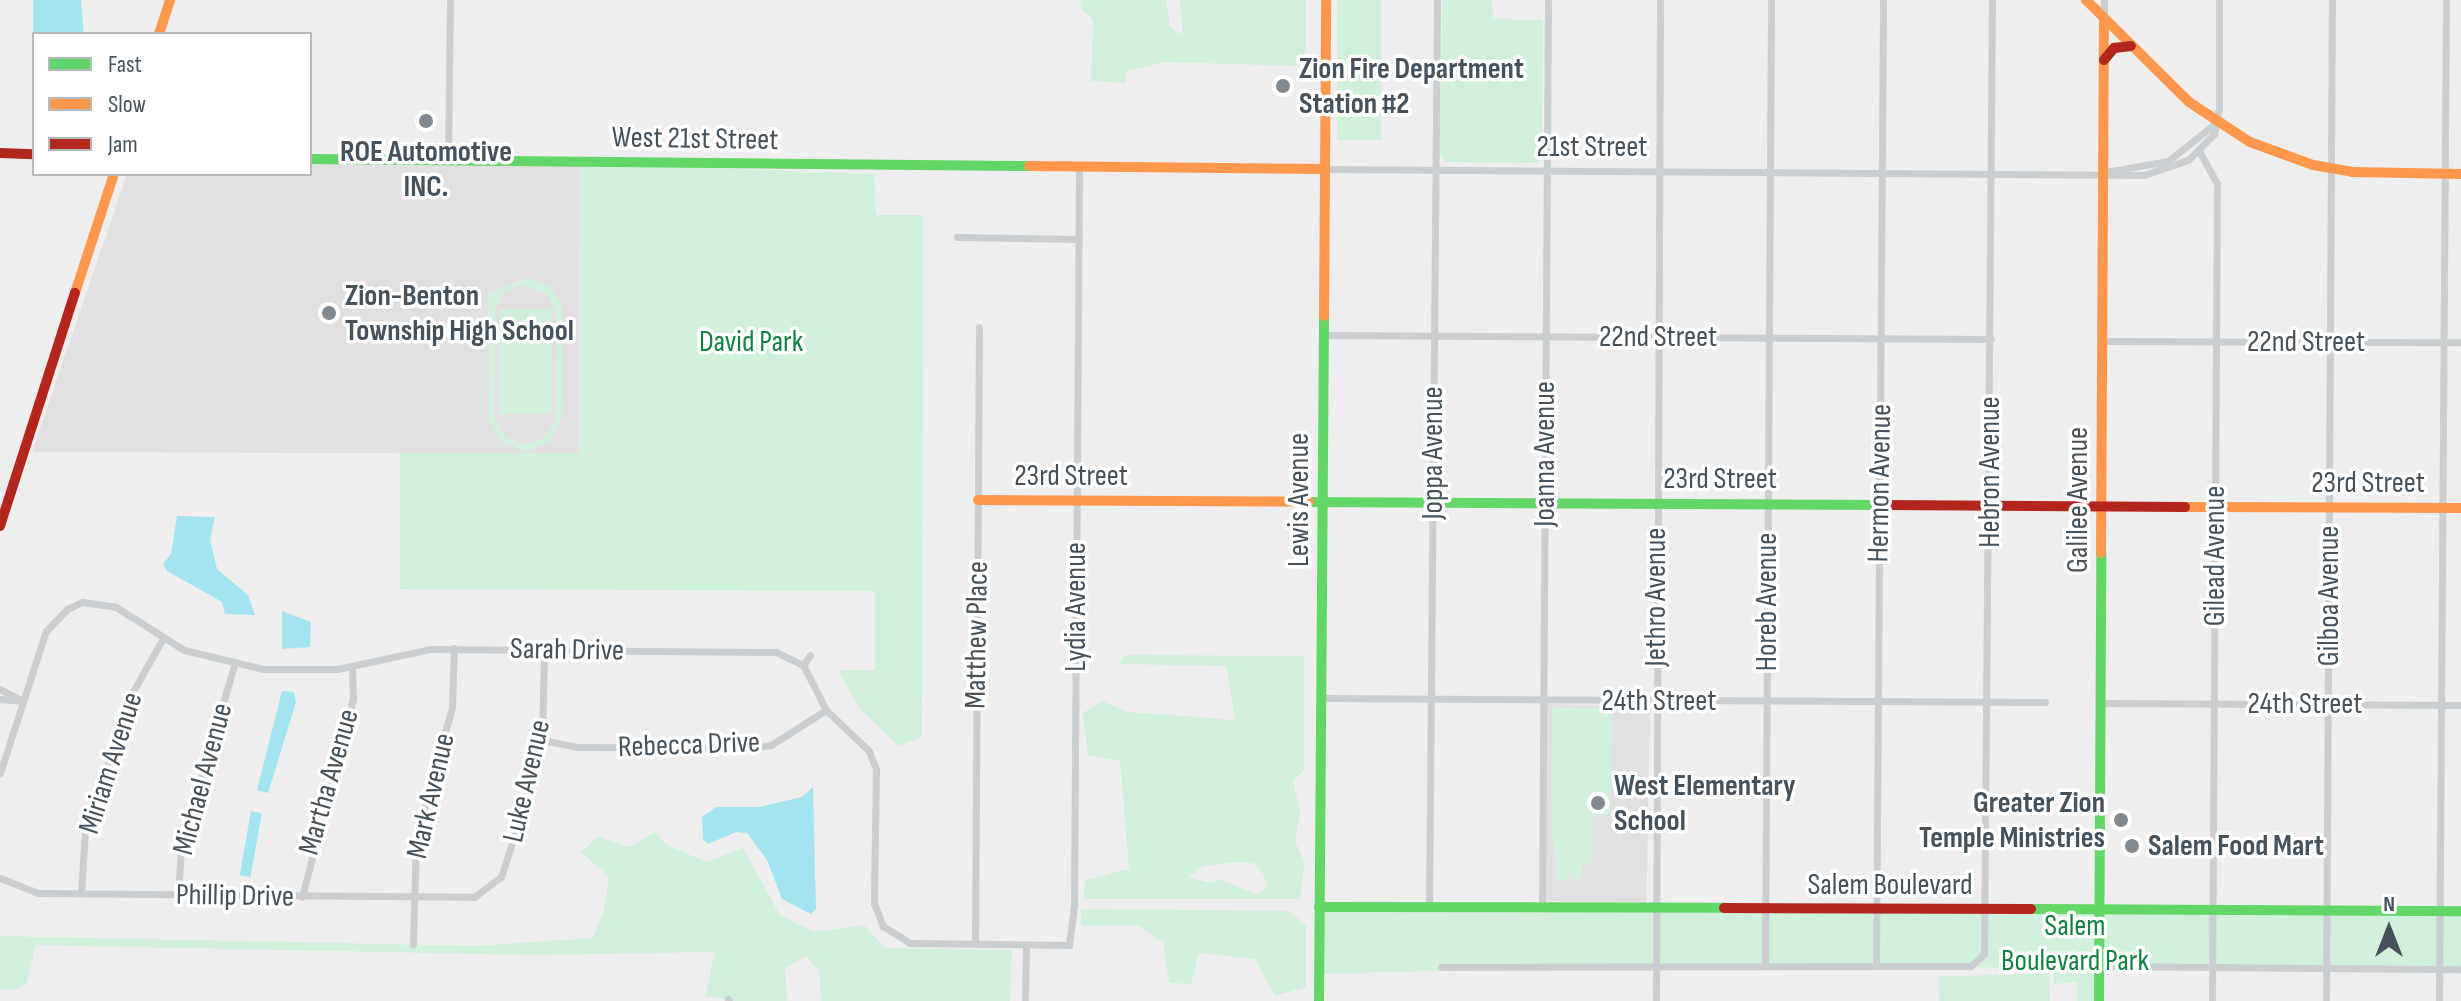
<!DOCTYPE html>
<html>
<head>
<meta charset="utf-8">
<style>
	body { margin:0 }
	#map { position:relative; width:2461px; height:1001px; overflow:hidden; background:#efeeee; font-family:"Sofia Sans Condensed",sans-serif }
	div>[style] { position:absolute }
	.education>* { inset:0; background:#e1dfe0; transform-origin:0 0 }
	.green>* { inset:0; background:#d1f0db; transform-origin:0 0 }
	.water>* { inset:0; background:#a3e4f0; transform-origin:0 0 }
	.street>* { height:7px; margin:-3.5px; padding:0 3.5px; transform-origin:3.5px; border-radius:3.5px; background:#caced0 }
	.fast>* { height:10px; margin:-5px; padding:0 5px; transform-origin:5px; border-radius:5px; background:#63d668 }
	.slow>* { height:10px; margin:-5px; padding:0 5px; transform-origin:5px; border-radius:5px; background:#ff974d }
	.jam>* { height:10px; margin:-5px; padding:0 5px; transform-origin:5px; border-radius:5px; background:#b3261e }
	.dots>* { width:22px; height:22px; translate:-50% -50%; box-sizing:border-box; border:4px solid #fff; border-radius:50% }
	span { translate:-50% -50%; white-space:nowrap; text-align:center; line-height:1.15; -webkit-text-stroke:7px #fff; paint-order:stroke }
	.poi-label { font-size:30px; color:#45525c; font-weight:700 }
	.left { translate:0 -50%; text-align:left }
	.right { translate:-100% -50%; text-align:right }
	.street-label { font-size:30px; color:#45525c }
	.park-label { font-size:30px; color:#118243 }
	.legend { position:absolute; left:32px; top:32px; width:280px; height:144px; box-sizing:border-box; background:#fff; border:2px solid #b5babe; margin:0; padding:10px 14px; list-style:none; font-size:24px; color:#45525c }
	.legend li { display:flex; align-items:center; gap:16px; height:40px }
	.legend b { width:40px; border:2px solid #b5babe }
	.north { position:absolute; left:2349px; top:889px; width:80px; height:80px; -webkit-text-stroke:6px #fff; paint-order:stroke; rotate:0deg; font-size:22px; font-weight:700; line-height:32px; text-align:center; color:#45525c }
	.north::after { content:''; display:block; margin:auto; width:28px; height:36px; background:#45525c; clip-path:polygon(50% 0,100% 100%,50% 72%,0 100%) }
</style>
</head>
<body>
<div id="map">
	<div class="education">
		<div style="clip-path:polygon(310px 162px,580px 163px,579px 454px,32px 452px,127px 174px,310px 174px)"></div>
		<div style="left:1547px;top:704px;width:103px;height:197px;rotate:1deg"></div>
	</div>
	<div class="green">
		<div style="clip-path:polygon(1081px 0,1166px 0,1170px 27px,1183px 35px,1180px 0,1306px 0,1306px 51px,1299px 66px,1165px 62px,1127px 71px,1125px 83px,1091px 81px,1093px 20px,1080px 7px)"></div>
		<div style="left:1337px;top:0;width:44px;height:140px"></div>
		<div style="clip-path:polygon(1442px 0,1492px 0,1493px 19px,1543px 20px,1542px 159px,1537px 163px,1445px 162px,1440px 153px)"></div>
		<div style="clip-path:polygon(580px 163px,874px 174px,876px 215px,923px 215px,922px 737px,898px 746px,859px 708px,838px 670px,875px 670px,875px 591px,400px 589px,400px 453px,579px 453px)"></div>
		<div style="clip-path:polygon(evenodd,528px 278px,550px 286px,562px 305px,563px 415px,550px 442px,526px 451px,502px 443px,489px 421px,488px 293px,528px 278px,520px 285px,548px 294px,557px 318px,556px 420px,543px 439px,524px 445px,505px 436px,494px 416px,495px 308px,504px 293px,520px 285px)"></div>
		<div style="left:499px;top:309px;width:53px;height:105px"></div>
		<div style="clip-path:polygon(evenodd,1125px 655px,1304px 656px,1304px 770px,1293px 781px,1300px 812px,1295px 842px,1305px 862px,1300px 899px,1083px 899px,1086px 880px,1129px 869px,1120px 761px,1088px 755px,1083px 713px,1102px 701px,1128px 712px,1235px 720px,1226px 666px,1119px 664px,1125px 655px,1238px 862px,1253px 863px,1264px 875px,1267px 888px,1255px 894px,1219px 879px,1213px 884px,1189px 877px,1203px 866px,1238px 862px)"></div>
		<div style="clip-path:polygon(1552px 708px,1612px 708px,1610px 815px,1593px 816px,1593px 863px,1582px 864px,1581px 878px,1571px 879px,1569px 866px,1569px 881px,1557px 881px,1552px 826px)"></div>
		<div style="clip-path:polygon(655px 832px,668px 846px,707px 862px,743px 848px,780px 915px,814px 932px,864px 925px,885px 948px,1012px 950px,1010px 1001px,821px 1001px,819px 971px,806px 956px,785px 969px,787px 1001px,733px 1001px,705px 996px,715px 952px,530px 955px,36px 945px,27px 982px,16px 990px,0 989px,0 936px,474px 946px,593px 938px,604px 910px,609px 877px,581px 852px,598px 837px,629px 847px)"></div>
		<div style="clip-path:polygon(1319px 907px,2461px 911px,2461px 969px,2100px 966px,2099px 1001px,2077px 1001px,2077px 982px,2054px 984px,2052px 968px,1656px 965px,1319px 974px)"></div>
		<div style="clip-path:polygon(1081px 909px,1289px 911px,1306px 926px,1306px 987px,1275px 996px,1255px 959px,1199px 953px,1191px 984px,1169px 983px,1163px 943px,1137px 925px,1081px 926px)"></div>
		<div style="left:2049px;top:973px;width:28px;height:111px;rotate:88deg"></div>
	</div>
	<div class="water">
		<div style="clip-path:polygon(33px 0,81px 0,84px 34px,34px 34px,33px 47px)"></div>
		<div style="clip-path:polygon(177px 516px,215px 517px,210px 539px,217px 569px,248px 595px,255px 615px,225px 614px,222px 602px,167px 571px,163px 564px,171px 554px)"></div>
		<div style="clip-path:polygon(282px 611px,311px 622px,310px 647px,282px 649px)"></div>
		<div style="clip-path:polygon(282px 691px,294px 692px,296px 702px,268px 793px,257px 790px)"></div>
		<div style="clip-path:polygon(813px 787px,816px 909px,811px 914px,782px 899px,767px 860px,747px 833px,736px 832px,708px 844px,703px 839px,702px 817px,716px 807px,759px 807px,802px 797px)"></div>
		<div style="left:251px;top:811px;width:11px;height:65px;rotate:10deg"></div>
	</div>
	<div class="street">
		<div style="left:2104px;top:18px;width:18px;rotate:-90deg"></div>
		<div style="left:2199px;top:151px;width:38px;rotate:61deg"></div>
		<div style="left:2217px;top:184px;width:817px;rotate:90.35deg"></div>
		<div style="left:448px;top:161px;width:161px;rotate:-89.3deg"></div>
		<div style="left:1325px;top:169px;width:819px;rotate:0.42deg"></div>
		<div style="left:2144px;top:175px;width:46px;rotate:-18.8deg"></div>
		<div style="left:2188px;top:160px;width:37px;rotate:-45deg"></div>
		<div style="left:2214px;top:134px;width:25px;rotate:-79deg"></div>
		<div style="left:2219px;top:109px;width:109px;rotate:-90deg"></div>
		<div style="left:2106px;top:172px;width:63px;rotate:-10.1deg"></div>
		<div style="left:2168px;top:161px;width:61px;rotate:-38.4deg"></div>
		<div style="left:957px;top:237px;width:122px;rotate:0.9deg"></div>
		<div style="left:1324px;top:335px;width:667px;rotate:0.34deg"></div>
		<div style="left:2103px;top:341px;width:358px;rotate:0.2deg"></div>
		<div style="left:803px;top:665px;width:12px;rotate:-55deg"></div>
		<div style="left:0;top:689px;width:26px;rotate:28deg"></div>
		<div style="left:1321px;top:698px;width:724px;rotate:0.32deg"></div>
		<div style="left:0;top:699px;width:23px;rotate:5deg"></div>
		<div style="left:2101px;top:703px;width:360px;rotate:0.3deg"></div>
		<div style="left:542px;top:740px;width:36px;rotate:11deg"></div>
		<div style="left:577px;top:747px;width:177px;rotate:0.3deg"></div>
		<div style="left:754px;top:748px;width:17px;rotate:-10deg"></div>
		<div style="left:771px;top:745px;width:65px;rotate:-32.5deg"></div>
		<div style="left:0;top:773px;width:149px;rotate:-72.1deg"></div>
		<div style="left:46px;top:631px;width:30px;rotate:-46deg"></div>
		<div style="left:67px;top:609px;width:17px;rotate:-25deg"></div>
		<div style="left:82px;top:602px;width:34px;rotate:8deg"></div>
		<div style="left:116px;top:607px;width:80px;rotate:32.3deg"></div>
		<div style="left:184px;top:650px;width:81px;rotate:13.5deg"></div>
		<div style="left:263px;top:669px;width:74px"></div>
		<div style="left:337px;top:669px;width:95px;rotate:-12.1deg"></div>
		<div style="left:430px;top:649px;width:346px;rotate:0.5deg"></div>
		<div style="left:776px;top:652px;width:30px;rotate:26deg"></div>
		<div style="left:803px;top:665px;width:51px;rotate:62.9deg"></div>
		<div style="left:826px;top:710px;width:59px;rotate:43.6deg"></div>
		<div style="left:869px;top:751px;width:19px;rotate:69deg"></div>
		<div style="left:876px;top:769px;width:134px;rotate:90.9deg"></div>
		<div style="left:874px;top:903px;width:25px;rotate:69deg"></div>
		<div style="left:883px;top:926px;width:32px;rotate:32deg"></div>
		<div style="left:910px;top:943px;width:159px;rotate:0.7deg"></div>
		<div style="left:1069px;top:945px;width:40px;rotate:-82.9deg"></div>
		<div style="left:1074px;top:905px;width:737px;rotate:-89.61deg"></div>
		<div style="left:0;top:878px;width:41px;rotate:21.5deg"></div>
		<div style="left:38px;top:893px;width:436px;rotate:0.5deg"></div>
		<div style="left:474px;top:897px;width:34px;rotate:-37deg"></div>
		<div style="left:501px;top:877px;width:108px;rotate:-72.2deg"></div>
		<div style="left:534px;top:774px;width:35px;rotate:-77deg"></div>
		<div style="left:542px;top:740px;width:91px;rotate:-88.7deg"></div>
		<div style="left:81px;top:893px;width:62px;rotate:-86.3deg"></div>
		<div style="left:85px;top:831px;width:144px;rotate:-71.3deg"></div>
		<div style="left:131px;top:695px;width:63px;rotate:-60.6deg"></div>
		<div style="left:178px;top:894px;width:46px;rotate:-86.3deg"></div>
		<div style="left:181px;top:848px;width:191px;rotate:-73.8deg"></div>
		<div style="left:302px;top:897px;width:205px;rotate:-75.6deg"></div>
		<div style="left:353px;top:698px;width:31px;rotate:-92deg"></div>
		<div style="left:1429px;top:907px;width:907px;rotate:-89.49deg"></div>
		<div style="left:1542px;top:907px;width:907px;rotate:-89.62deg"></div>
		<div style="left:413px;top:944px;width:107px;rotate:-88.4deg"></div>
		<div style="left:416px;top:837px;width:135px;rotate:-74.5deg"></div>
		<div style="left:452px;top:707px;width:59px;rotate:-88.1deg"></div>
		<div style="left:975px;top:944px;width:617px;rotate:-89.63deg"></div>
		<div style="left:1765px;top:965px;width:965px;rotate:-89.64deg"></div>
		<div style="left:1876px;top:966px;width:966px;rotate:-89.58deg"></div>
		<div style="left:2099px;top:966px;width:362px;rotate:0.5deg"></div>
		<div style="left:1441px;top:967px;width:530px;rotate:-0.11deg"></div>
		<div style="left:1971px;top:966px;width:18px;rotate:-43deg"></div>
		<div style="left:1984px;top:954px;width:954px;rotate:-89.52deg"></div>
		<div style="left:728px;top:999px;width:2px;rotate:63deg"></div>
		<div style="left:1025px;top:1001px;width:56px;rotate:-89deg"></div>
		<div style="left:1656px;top:1001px;width:1001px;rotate:-89.77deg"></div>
		<div style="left:2326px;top:1001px;width:1001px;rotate:-89.66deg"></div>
		<div style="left:2439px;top:1001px;width:1001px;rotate:-89.6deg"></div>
	</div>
	<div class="fast">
		<div style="left:310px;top:159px;width:719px;rotate:0.56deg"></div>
		<div style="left:1309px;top:502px;width:574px;rotate:0.3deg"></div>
		<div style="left:1319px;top:907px;width:405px;rotate:0.1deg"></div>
		<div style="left:2031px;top:909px;width:430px;rotate:0.3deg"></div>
		<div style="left:1319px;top:1001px;width:685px;rotate:-89.58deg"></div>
		<div style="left:2099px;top:1001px;width:448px;rotate:-89.7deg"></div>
	</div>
	<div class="slow">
		<div style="left:2086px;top:0;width:145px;rotate:44.7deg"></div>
		<div style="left:2189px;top:102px;width:73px;rotate:33.3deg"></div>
		<div style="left:2250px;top:142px;width:67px;rotate:20.1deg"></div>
		<div style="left:2313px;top:165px;width:40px;rotate:10deg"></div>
		<div style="left:2352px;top:172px;width:109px;rotate:1.1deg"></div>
		<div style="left:159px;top:34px;width:36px;rotate:-72deg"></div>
		<div style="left:1029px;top:166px;width:296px;rotate:0.6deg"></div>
		<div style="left:75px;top:293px;width:125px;rotate:-71.9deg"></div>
		<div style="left:1324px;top:316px;width:316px;rotate:-89.6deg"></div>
		<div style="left:978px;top:500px;width:331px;rotate:0.3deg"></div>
		<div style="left:2185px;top:507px;width:276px;rotate:0.2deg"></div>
		<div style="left:2101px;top:553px;width:534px;rotate:-89.68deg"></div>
	</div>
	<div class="jam">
		<div style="left:2104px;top:60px;width:16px;rotate:-50deg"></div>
		<div style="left:2114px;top:48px;width:17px;rotate:-7deg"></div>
		<div style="left:0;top:153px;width:34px;rotate:2deg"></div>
		<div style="left:1883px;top:505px;width:302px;rotate:0.4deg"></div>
		<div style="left:0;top:526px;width:245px;rotate:-72.2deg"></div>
		<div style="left:1724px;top:908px;width:307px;rotate:0.2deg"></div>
	</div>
	<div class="dots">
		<div style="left:1283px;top:86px;background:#80898f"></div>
		<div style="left:426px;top:121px;background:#80898f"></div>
		<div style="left:329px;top:313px;background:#80898f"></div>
		<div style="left:1598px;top:803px;background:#80898f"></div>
		<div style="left:2121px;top:820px;background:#80898f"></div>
		<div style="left:2132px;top:846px;background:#80898f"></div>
	</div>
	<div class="poi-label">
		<span class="left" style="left:1299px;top:86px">Zion Fire Department<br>Station #2</span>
		<span style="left:426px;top:169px">ROE Automotive<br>INC.</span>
		<span class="left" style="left:345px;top:313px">Zion-Benton<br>Township High School</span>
		<span class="left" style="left:1614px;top:803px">West Elementary<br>School</span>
		<span class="right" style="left:2105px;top:820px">Greater Zion<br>Temple Ministries</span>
		<span class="left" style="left:2148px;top:846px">Salem Food Mart</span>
	</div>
	<div class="street-label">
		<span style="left:695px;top:139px;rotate:1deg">West 21st Street</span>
		<span style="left:1592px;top:147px">21st Street</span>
		<span style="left:1658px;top:337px">22nd Street</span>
		<span style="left:2306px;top:342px">22nd Street</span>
		<span style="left:1433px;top:453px;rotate:-90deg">Joppa Avenue</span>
		<span style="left:1545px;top:454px;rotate:-90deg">Joanna Avenue</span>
		<span style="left:1990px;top:472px;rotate:-90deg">Hebron Avenue</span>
		<span style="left:1071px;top:476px">23rd Street</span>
		<span style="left:1720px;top:479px">23rd Street</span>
		<span style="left:1880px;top:483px;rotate:-89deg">Hermon Avenue</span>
		<span style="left:2368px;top:483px">23rd Street</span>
		<span style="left:1299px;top:500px;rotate:-90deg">Lewis Avenue</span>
		<span style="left:2078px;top:500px;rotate:-90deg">Galilee Avenue</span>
		<span style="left:2215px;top:556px;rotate:-90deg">Gilead Avenue</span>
		<span style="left:2329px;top:596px;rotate:-90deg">Gilboa Avenue</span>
		<span style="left:1656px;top:597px;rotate:-90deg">Jethro Avenue</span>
		<span style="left:1767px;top:602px;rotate:-90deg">Horeb Avenue</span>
		<span style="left:1076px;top:607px;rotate:-90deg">Lydia Avenue</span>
		<span style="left:977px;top:635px;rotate:-89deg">Matthew Place</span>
		<span style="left:567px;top:650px;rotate:1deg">Sarah Drive</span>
		<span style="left:1659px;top:701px">24th Street</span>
		<span style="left:2305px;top:704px">24th Street</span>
		<span style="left:689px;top:745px;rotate:-2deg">Rebecca Drive</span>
		<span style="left:111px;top:763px;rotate:-72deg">Miriam Avenue</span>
		<span style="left:203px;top:779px;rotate:-75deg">Michael Avenue</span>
		<span style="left:527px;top:781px;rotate:-77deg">Luke Avenue</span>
		<span style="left:329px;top:782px;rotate:-74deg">Martha Avenue</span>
		<span style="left:431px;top:796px;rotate:-77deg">Mark Avenue</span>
		<span style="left:1890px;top:885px">Salem Boulevard</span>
		<span style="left:235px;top:896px;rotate:1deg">Phillip Drive</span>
	</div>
	<div class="park-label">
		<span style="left:751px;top:342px">David Park</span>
		<span style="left:2075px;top:943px">Salem<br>Boulevard Park</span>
	</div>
	<ul class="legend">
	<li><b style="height:10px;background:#63d668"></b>Fast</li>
	<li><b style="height:10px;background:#ff974d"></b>Slow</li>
	<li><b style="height:10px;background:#b3261e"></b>Jam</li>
	</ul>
	<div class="north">N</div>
</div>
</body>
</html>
